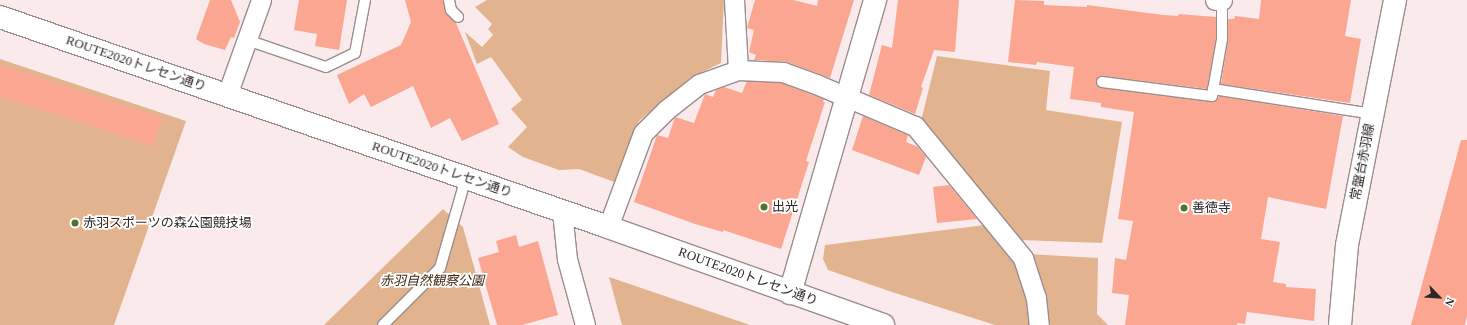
<!DOCTYPE html>
<html>
<head>
<meta charset="utf-8">
<style>
	body { margin:0 }
	#map { position:relative; width:1467px; height:325px; overflow:hidden; background:#fbeaec; font-family:"Times New Roman","Noto Sans JP",serif }
	div>[style] { position:absolute }
	.green>* { inset:0; background:#e2b38f }
	.building>* { inset:0; background:#faa690; transform-origin:0 0 }
	.roads { filter:drop-shadow(1px 0 #9b8c8d) drop-shadow(-1px 0 #9b8c8d) drop-shadow(0 1px #9b8c8d) drop-shadow(0 -1px #9b8c8d) }
	.lane>* { height:10px; margin:-5px; padding:0 5px; transform-origin:5px; border-radius:5px; background:#fff }
	.street>* { height:19px; margin:-9.5px; padding:0 9.5px; transform-origin:9.5px; border-radius:9.5px; background:#fff }
	.secondary>* { height:22px; margin:-11px; padding:0 11px; transform-origin:11px; border-radius:11px; background:#fff }
	.dots>* { width:11px; height:11px; translate:-50% -50%; box-sizing:border-box; border:2px solid #fff; border-radius:50% }
	span { translate:-50% -50%; white-space:nowrap; text-align:center; line-height:1.15; -webkit-text-stroke:3.5px #fff; paint-order:stroke }
	.street-label { font-size:13px; color:#2e2728 }
	.poi-label { font-size:13px; color:#2e2728 }
	.left { translate:0 -50%; text-align:left }
	.park-label { font-size:13px; color:#40250e; font-style:italic }
	.north { position:absolute; left:1419px; top:277px; width:40px; height:40px; -webkit-text-stroke:3px #fff; paint-order:stroke; rotate:115deg; font-size:11px; font-weight:700; line-height:16px; text-align:center; color:#2e2728 }
	.north::after { content:''; display:block; margin:auto; width:14px; height:18px; background:#2e2728; clip-path:polygon(50% 0,100% 100%,50% 72%,0 100%) }
</style>
</head>
<body>
<div id="map">
	<div class="green">
		<div style="clip-path:polygon(487px 0,724px 0,721px 63px,690px 78px,639px 121px,617px 183px,579px 169px,559px 170px,523px 157px,508px 147px,527px 127px,511px 109px,522px 100px,491px 57px,477px 64px,465px 32px,482px 47px,493px 35px,488px 29px,492px 24px,475px 7px)"></div>
		<div style="clip-path:polygon(937px 56px,1050px 71px,1046px 110px,1122px 122px,1102px 243px,1021px 240px,921px 121px)"></div>
		<div style="clip-path:polygon(0 59px,186px 121px,114px 325px,0 325px)"></div>
		<div style="clip-path:polygon(443px 209px,463px 227px,490px 325px,324px 325px)"></div>
		<div style="clip-path:polygon(985px 225px,1015px 259px,1027px 289px,1032px 325px,995px 325px,892px 292px,828px 270px,823px 259px,825px 245px)"></div>
		<div style="clip-path:polygon(1028px 254px,1098px 258px,1097px 314px,1108px 325px,1046px 325px)"></div>
		<div style="clip-path:polygon(609px 277px,750px 325px,622px 325px)"></div>
	</div>
	<div class="building">
		<div style="clip-path:polygon(210px 0,231px 0,240px 22px,234px 38px,231px 37px,225px 50px,204px 44px,196px 39px)"></div>
		<div style="clip-path:polygon(299px 0,347px 0,339px 50px,315px 46px,317px 34px,294px 30px)"></div>
		<div style="clip-path:polygon(405px 0,443px 0,445px 12px,456px 23px,499px 124px,462px 141px,450px 118px,431px 128px,413px 86px,371px 107px,364px 94px,349px 104px,337px 75px,401px 45px,411px 22px)"></div>
		<div style="clip-path:polygon(755px 0,793px 0,817px 6px,818px 0,854px 0,830px 78px,787px 62px,754px 60px,756px 55px,749px 52px,754px 30px,747px 28px)"></div>
		<div style="clip-path:polygon(898px 0,959px 0,955px 52px,934px 50px,921px 87px,923px 88px,915px 114px,869px 95px,882px 45px,892px 48px)"></div>
		<div style="clip-path:polygon(1015px 0,1044px 1px,1044px 5px,1087px 7px,1087px 5px,1163px 15px,1178px 16px,1179px 14px,1216px 17px,1216px 38px,1207px 89px,1103px 76px,1099px 76px,1096px 81px,1096px 85px,1101px 88px,1211px 102px,1217px 100px,1219px 96px,1343px 116px,1326px 209px,1268px 197px,1261px 239px,1280px 242px,1273px 282px,1286px 284px,1286px 287px,1316px 289px,1314px 321px,1247px 312px,1245px 324px,1237px 323px,1237px 325px,1125px 325px,1129px 295px,1112px 293px,1115px 258px,1126px 260px,1133px 221px,1118px 219px,1134px 112px,1101px 107px,1101px 103px,1070px 99px,1074px 67px,1037px 62px,1036px 65px,1008px 62px)"></div>
		<div style="clip-path:polygon(1261px 0,1351px 0,1345px 36px,1361px 39px,1350px 103px,1221px 84px,1228px 40px,1228px 19px,1234px 19px,1235px 16px,1259px 19px)"></div>
		<div style="left:0;top:65px;width:171px;height:30px;rotate:18deg"></div>
		<div style="clip-path:polygon(747px 81px,781px 83px,824px 99px,823px 102px,825px 102px,806px 161px,809px 162px,781px 249px,723px 230px,723px 232px,695px 224px,634px 202px,657px 135px,668px 138px,675px 117px,694px 123px,705px 94px,713px 97px,716px 90px,724px 87px,742px 93px)"></div>
		<div style="clip-path:polygon(863px 116px,908px 135px,906px 142px,918px 147px,926px 157px,919px 175px,852px 150px)"></div>
		<div style="clip-path:polygon(1461px 140px,1467px 140px,1467px 316px,1465px 325px,1411px 325px)"></div>
		<div style="clip-path:polygon(949px 185px,977px 219px,937px 223px,933px 187px)"></div>
		<div style="clip-path:polygon(516px 235px,519px 247px,538px 241px,558px 315px,522px 325px,497px 325px,478px 258px,499px 252px,496px 241px)"></div>
	</div>
	<div class="roads">
		<div class="lane">
			<div style="left:449px;top:0;width:10px;rotate:79deg"></div>
			<div style="left:451px;top:10px;width:10px;rotate:45deg"></div>
			<div style="left:247px;top:40px;width:83px;rotate:18.9deg"></div>
			<div style="left:326px;top:67px;width:32px;rotate:-26deg"></div>
			<div style="left:355px;top:53px;width:54px;rotate:-79.3deg"></div>
			<div style="left:1102px;top:82px;width:111px;rotate:7.3deg"></div>
			<div style="left:1212px;top:96px;width:58px;rotate:-80deg"></div>
			<div style="left:1222px;top:39px;width:38px;rotate:-90deg"></div>
			<div style="left:1213px;top:89px;width:161px;rotate:8.9deg"></div>
			<div style="left:383px;top:325px;width:81px;rotate:-45deg"></div>
			<div style="left:440px;top:268px;width:94px;rotate:-73.9deg"></div>
		</div>
		<div class="street">
			<div style="left:734px;top:0;width:70px;rotate:86.7deg"></div>
			<div style="left:1215px;top:0;width:7px"></div>
			<div style="left:227px;top:95px;width:101px;rotate:-70.3deg"></div>
			<div style="left:562px;top:211px;width:48px;rotate:84.1deg"></div>
			<div style="left:567px;top:259px;width:68px;rotate:74.7deg"></div>
			<div style="left:608px;top:227px;width:100px;rotate:-69.6deg"></div>
			<div style="left:643px;top:133px;width:33px;rotate:-45deg"></div>
			<div style="left:666px;top:110px;width:42px;rotate:-38.2deg"></div>
			<div style="left:699px;top:84px;width:41px;rotate:-19.7deg"></div>
			<div style="left:738px;top:70px;width:45px;rotate:2.5deg"></div>
			<div style="left:783px;top:72px;width:35px;rotate:20deg"></div>
			<div style="left:816px;top:84px;width:108px;rotate:23deg"></div>
			<div style="left:915px;top:126px;width:171px;rotate:50.7deg"></div>
			<div style="left:1023px;top:258px;width:42px;rotate:72deg"></div>
			<div style="left:1036px;top:298px;width:27px;rotate:84deg"></div>
		</div>
		<div class="secondary">
			<div style="left:0;top:17px;width:643px;rotate:19.05deg"></div>
			<div style="left:608px;top:227px;width:292px;rotate:19.6deg"></div>
			<div style="left:790px;top:293px;width:305px;rotate:-73.8deg"></div>
			<div style="left:1340px;top:325px;width:80px;rotate:-85deg"></div>
			<div style="left:1347px;top:245px;width:250px;rotate:-78.9deg"></div>
		</div>
	</div>
	<div class="dots">
		<div style="left:764px;top:207px;background:#53732a"></div>
		<div style="left:1184px;top:208px;background:#53732a"></div>
		<div style="left:75px;top:223px;background:#53732a"></div>
	</div>
	<div class="street-label">
		<span style="left:136px;top:64px;rotate:19deg">ROUTE2020トレセン通り</span>
		<span style="left:1363px;top:162px;rotate:-79deg">常盤台赤羽線</span>
		<span style="left:442px;top:170px;rotate:19deg">ROUTE2020トレセン通り</span>
		<span style="left:748px;top:277px;rotate:20deg">ROUTE2020トレセン通り</span>
	</div>
	<div class="poi-label">
		<span class="left" style="left:772px;top:207px">出光</span>
		<span class="left" style="left:1192px;top:208px">善徳寺</span>
		<span class="left" style="left:83px;top:223px">赤羽スポーツの森公園競技場</span>
	</div>
	<div class="park-label">
		<span style="left:432px;top:281px">赤羽自然観察公園</span>
	</div>
	<div class="north">N</div>
</div>
</body>
</html>
